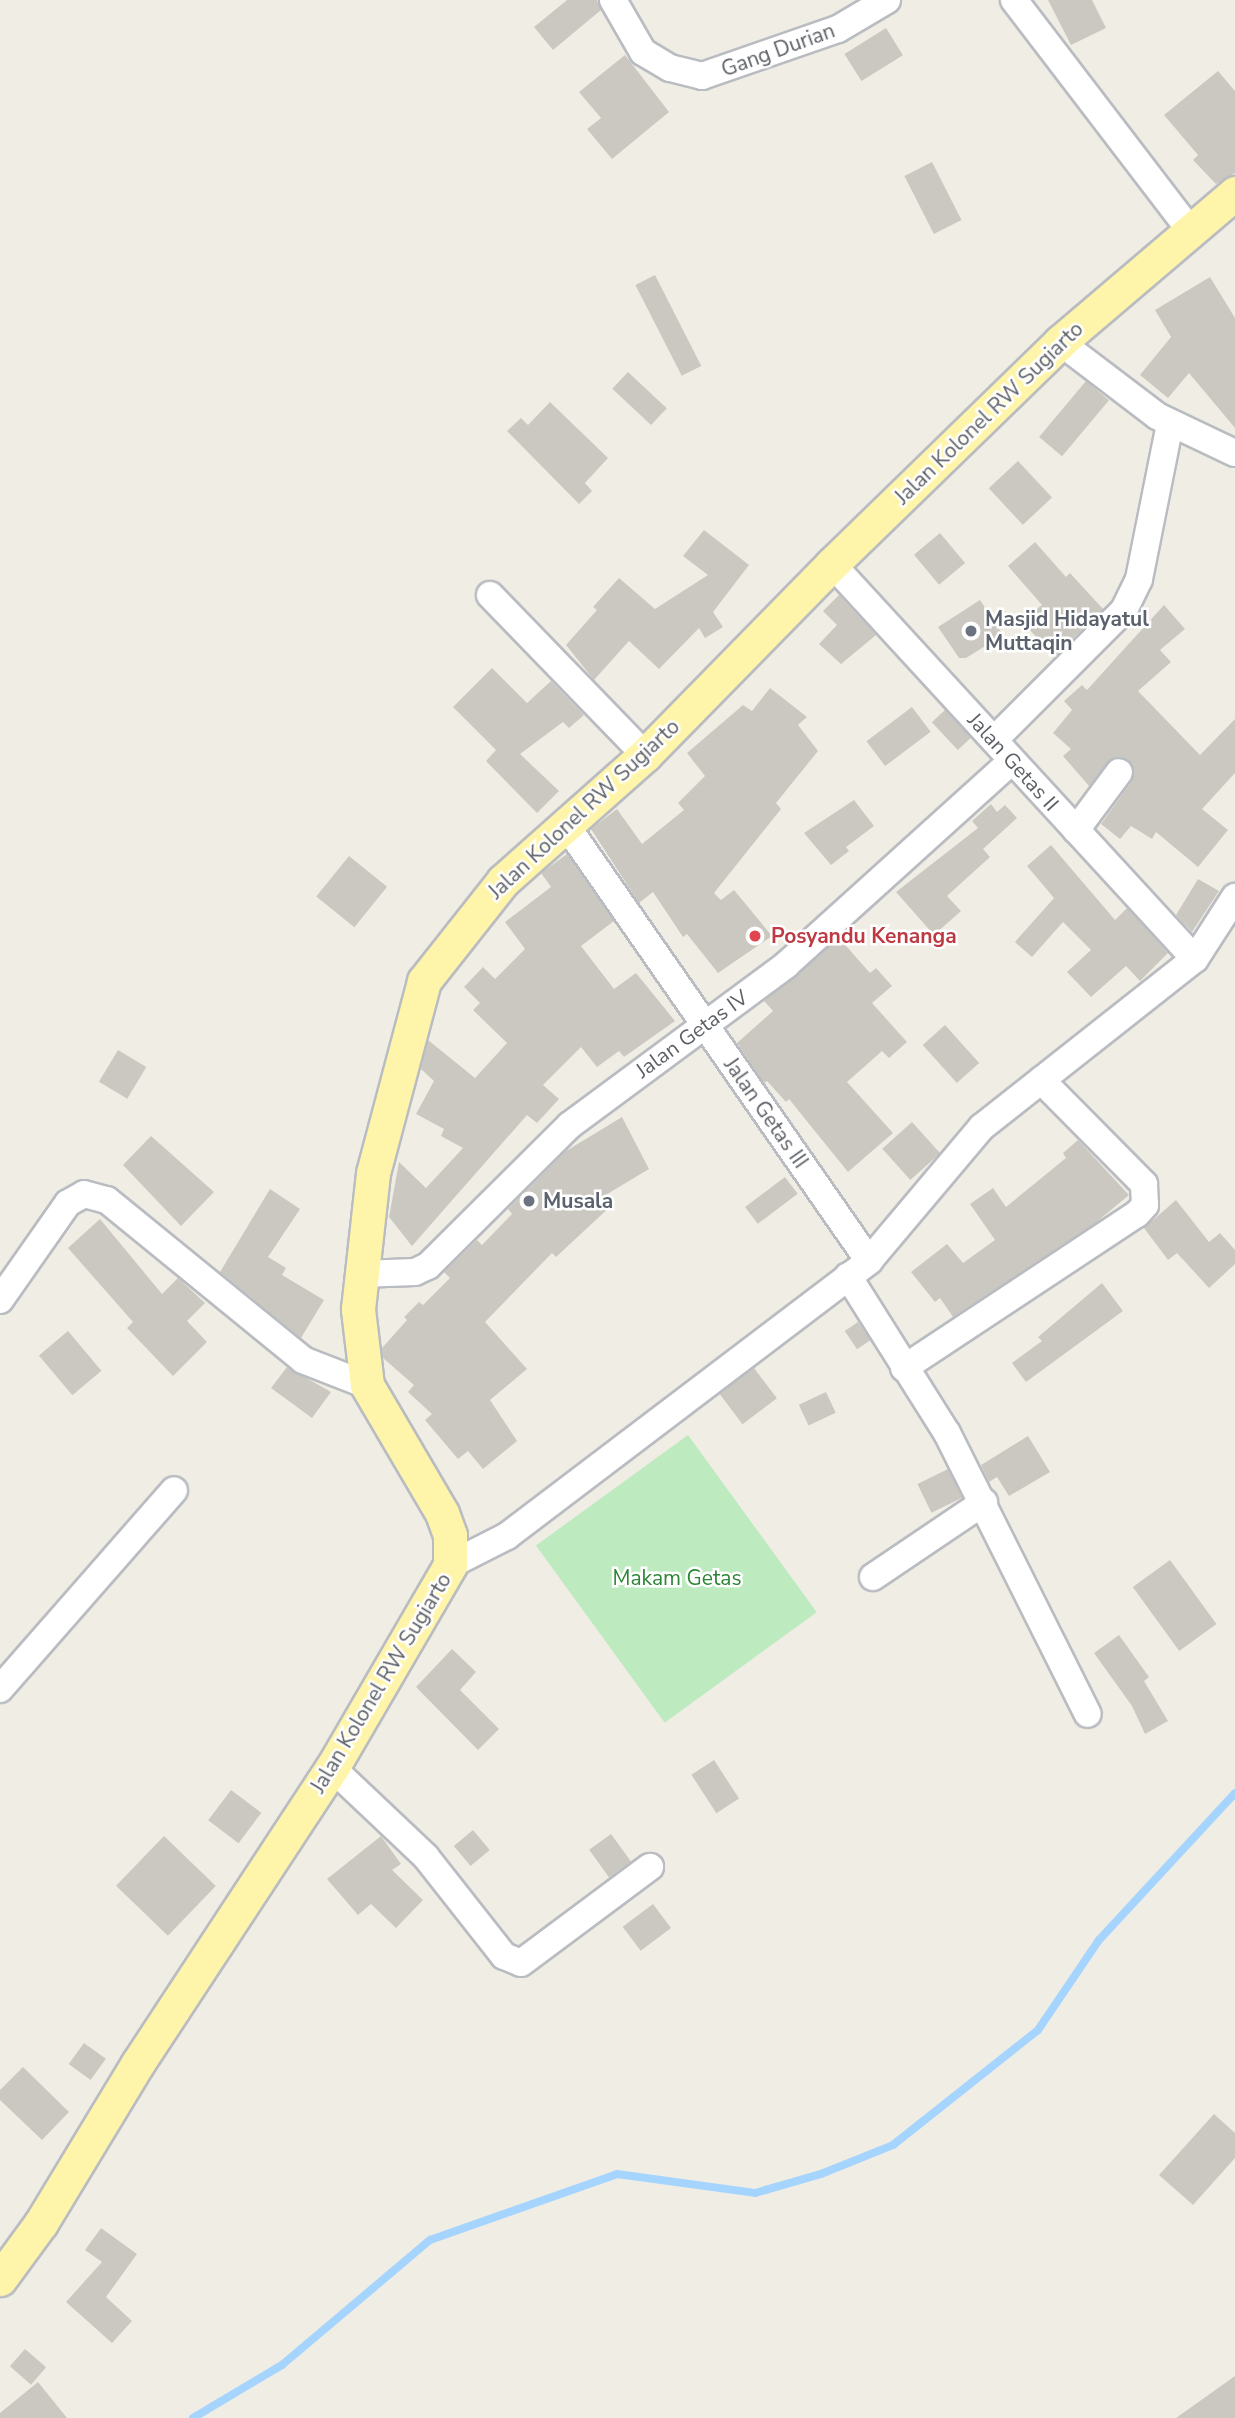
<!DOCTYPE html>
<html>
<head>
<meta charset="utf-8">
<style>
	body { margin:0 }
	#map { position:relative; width:1235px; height:2418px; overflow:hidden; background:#f0eee4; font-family:"Nunito Sans",sans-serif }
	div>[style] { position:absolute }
	.green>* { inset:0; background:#beeac0; transform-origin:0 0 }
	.stream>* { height:8px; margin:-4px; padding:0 4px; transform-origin:4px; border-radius:4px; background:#a5d4ff }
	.building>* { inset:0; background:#cbc8c1; transform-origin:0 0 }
	.roads { filter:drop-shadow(2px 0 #b9bcc1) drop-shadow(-2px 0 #b9bcc1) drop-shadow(0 2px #b9bcc1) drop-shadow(0 -2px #b9bcc1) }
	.minor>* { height:26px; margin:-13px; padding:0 13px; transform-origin:13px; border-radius:13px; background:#fff }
	.major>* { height:33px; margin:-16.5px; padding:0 16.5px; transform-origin:16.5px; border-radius:16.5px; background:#fff5aa }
	.dots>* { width:19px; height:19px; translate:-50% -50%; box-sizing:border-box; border:4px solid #fff; border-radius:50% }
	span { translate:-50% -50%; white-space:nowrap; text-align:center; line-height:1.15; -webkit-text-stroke:5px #fff; paint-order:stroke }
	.street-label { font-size:21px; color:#5c6066 }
	.worship-label { font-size:21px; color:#5b616d; font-weight:700 }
	.left { translate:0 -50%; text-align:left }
	.health-label { font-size:21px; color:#be3a42; font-weight:700 }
	.park-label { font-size:21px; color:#2c8534 }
</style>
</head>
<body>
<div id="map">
	<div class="green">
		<div style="left:688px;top:1435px;width:219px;height:188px;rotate:54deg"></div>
	</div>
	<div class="stream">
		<div style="left:193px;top:2418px;width:104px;rotate:-30.8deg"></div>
		<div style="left:282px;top:2365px;width:194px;rotate:-40.2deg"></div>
		<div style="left:430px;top:2240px;width:198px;rotate:-19.4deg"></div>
		<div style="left:617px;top:2174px;width:139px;rotate:7.8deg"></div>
		<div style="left:755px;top:2193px;width:69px;rotate:-16.1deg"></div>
		<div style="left:821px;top:2174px;width:78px;rotate:-21.9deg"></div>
		<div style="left:893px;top:2145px;width:185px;rotate:-38.4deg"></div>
		<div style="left:1038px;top:2030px;width:109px;rotate:-55.9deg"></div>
		<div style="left:1099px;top:1940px;width:200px;rotate:-47.2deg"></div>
	</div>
	<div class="building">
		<div style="clip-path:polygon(567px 0,597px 0,601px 10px,553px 50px,534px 27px)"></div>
		<div style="clip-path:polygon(1048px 0,1092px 0,1106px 28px,1071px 45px)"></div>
		<div style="left:886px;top:28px;width:32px;height:49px;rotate:58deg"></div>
		<div style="clip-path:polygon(625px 55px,669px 112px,612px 159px,587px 129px,601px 118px,579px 92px)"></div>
		<div style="clip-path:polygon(1218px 71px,1235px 91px,1235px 173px,1216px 184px,1193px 160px,1198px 155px,1164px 115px)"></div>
		<div style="left:932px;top:162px;width:65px;height:31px;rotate:63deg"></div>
		<div style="left:655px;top:275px;width:102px;height:22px;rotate:63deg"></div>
		<div style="clip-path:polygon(1210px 277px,1235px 318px,1235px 428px,1189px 373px,1168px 398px,1140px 375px,1171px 337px,1155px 310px)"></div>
		<div style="left:628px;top:372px;width:53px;height:23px;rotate:43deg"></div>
		<div style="left:1086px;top:381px;width:30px;height:73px;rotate:40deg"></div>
		<div style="clip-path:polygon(550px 402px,608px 458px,585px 483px,592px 491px,579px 504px,507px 431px,521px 418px,528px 425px)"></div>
		<div style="left:1018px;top:461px;width:50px;height:40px;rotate:47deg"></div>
		<div style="clip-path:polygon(704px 530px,749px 565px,713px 612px,723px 627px,705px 638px,699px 628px,659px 669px,629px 641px,594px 680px,566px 645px,597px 610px,593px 607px,619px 578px,655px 609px,708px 575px,683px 556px)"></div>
		<div style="left:940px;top:533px;width:39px;height:34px;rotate:50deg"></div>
		<div style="clip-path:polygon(1035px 542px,1066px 577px,1070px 573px,1103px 609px,1055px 656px,1020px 620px,1042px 605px,1008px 566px)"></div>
		<div style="clip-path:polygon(839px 595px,876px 635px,841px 664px,819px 644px,837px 625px,823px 611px)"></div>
		<div style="clip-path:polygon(980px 600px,1003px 635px,966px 658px,959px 658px,938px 627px)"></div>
		<div style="clip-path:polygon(1164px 605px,1185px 629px,1160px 650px,1171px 662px,1138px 691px,1200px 755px,1235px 719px,1235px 773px,1202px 809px,1228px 830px,1198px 867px,1156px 832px,1152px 839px,1131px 826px,1120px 839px,1101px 824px,1132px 781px,1133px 765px,1121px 757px,1112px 758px,1089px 786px,1063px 756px,1071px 749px,1053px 733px,1072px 710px,1064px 701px,1082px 685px,1087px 690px)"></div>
		<div style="clip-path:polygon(492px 668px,527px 703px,551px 681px,584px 715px,569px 728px,563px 722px,520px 754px,559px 791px,537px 813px,486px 761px,496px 750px,453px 707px)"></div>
		<div style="clip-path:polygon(770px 688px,807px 717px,798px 725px,818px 751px,776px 803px,781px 809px,714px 893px,721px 900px,734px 890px,772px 936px,718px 973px,687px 934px,683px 937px,653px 892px,639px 903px,591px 829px,617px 809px,642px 844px,684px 810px,678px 803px,705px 776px,687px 753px,743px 705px,752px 711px)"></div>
		<div style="left:912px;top:707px;width:31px;height:57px;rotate:53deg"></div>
		<div style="left:945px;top:710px;width:38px;height:18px;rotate:47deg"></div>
		<div style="clip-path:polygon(854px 800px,874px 826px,846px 847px,849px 851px,831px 865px,804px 833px)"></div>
		<div style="clip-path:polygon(991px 804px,997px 812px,1005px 805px,1017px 818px,983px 849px,990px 857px,947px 896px,961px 911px,934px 935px,896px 892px,978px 828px,972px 821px)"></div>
		<div style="clip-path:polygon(1051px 845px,1115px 920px,1127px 908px,1168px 953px,1140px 981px,1126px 966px,1091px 997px,1067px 972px,1091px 950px,1063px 922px,1032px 957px,1015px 942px,1054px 898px,1027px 866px)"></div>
		<div style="clip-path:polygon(567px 854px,614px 921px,581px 946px,614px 989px,636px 973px,675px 1021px,624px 1057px,619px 1051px,597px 1067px,581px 1047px,543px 1085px,559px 1099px,537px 1123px,527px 1115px,412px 1246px,389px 1217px,399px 1162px,426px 1188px,463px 1148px,441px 1136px,444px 1129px,416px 1114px,434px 1081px,421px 1069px,428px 1040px,475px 1078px,507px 1043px,473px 1010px,480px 1003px,464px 987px,483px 967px,495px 979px,525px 949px,505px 922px,551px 887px,541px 873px)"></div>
		<div style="left:349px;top:856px;width:49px;height:52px;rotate:39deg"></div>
		<div style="clip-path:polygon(1198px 879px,1219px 891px,1192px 932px,1176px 915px)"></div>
		<div style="clip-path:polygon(839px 938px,870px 973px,876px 968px,892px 986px,872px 1003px,907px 1042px,889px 1058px,882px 1051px,847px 1082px,893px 1133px,848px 1172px,789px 1099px,786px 1102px,767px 1081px,764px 1083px,737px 1043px,773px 1011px,764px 1001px)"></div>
		<div style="left:945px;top:1025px;width:51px;height:30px;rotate:48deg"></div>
		<div style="left:118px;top:1050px;width:33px;height:37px;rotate:31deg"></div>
		<div style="clip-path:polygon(622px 1117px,649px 1169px,604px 1196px,612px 1205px,556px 1257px,552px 1253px,485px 1322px,527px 1369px,490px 1400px,517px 1441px,483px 1469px,468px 1451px,458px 1459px,425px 1420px,432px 1414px,408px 1392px,414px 1385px,383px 1358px,382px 1348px,407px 1320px,404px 1317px,419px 1302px,423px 1305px,450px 1278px,444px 1272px,477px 1240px,482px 1245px,512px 1214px,508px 1209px,566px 1151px)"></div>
		<div style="left:912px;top:1122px;width:42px;height:40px;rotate:48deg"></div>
		<div style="clip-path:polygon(151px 1136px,214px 1192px,181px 1226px,123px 1165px)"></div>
		<div style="clip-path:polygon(1078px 1140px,1129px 1195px,1094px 1224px,953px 1317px,940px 1298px,935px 1302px,911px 1272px,947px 1244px,963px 1263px,995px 1240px,970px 1204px,993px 1188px,1006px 1207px,1066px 1158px,1063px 1153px)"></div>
		<div style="left:785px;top:1177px;width:21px;height:50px;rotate:53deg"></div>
		<div style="clip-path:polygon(270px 1189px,300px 1209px,268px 1257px,286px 1268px,282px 1275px,324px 1300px,301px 1338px,220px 1272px)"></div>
		<div style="clip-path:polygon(1176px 1200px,1209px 1242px,1220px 1233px,1235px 1250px,1235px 1264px,1209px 1288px,1177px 1253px,1168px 1260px,1144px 1228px)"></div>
		<div style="clip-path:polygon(100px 1219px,162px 1294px,178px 1278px,205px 1303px,187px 1321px,207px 1342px,173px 1376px,127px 1328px,133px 1322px,68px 1248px)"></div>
		<div style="clip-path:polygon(1102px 1283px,1123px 1311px,1026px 1382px,1012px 1363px,1042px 1341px,1038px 1337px)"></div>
		<div style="left:858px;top:1322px;width:22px;height:16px;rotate:56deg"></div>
		<div style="left:68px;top:1331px;width:52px;height:38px;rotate:50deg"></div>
		<div style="clip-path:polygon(287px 1367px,331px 1392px,312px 1418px,271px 1388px)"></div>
		<div style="left:754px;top:1368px;width:38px;height:43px;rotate:53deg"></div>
		<div style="left:826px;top:1392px;width:23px;height:30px;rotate:65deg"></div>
		<div style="clip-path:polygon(1028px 1436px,1050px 1472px,1009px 1496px,997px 1477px,989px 1482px,981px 1465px)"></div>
		<div style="left:948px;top:1469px;width:32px;height:34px;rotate:64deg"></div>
		<div style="left:1170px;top:1560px;width:79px;height:46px;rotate:54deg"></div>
		<div style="clip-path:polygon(1119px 1635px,1149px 1677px,1144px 1681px,1168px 1721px,1145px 1734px,1132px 1706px,1094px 1653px)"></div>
		<div style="clip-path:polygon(452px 1649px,476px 1672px,460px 1690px,499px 1729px,478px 1750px,416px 1687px)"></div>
		<div style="left:714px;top:1760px;width:46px;height:27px;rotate:57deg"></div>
		<div style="left:231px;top:1790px;width:38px;height:38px;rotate:37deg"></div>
		<div style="left:473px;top:1830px;width:26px;height:25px;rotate:50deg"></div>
		<div style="left:611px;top:1834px;width:34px;height:27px;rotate:54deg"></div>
		<div style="left:164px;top:1836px;width:72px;height:69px;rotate:44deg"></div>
		<div style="clip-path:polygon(381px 1836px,401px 1864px,392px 1870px,423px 1900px,396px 1928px,371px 1904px,358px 1915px,327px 1879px)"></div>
		<div style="left:653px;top:1904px;width:30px;height:38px;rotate:53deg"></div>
		<div style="left:84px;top:2043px;width:27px;height:26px;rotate:36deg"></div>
		<div style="clip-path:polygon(23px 2067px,69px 2112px,42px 2140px,0 2100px,0 2090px)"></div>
		<div style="clip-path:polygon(1214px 2114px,1235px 2133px,1235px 2158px,1193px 2205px,1159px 2175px)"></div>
		<div style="clip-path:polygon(101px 2228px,137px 2254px,106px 2297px,132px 2321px,112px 2343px,66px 2302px,102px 2262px,85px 2250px)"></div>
		<div style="left:25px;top:2349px;width:28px;height:23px;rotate:41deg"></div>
		<div style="clip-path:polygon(1235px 2376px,1235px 2418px,1176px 2418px)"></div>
		<div style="clip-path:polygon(38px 2382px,67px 2418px,0 2418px,0 2413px)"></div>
	</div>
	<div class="roads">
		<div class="minor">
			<div style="left:613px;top:0;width:60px;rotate:60deg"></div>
			<div style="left:643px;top:52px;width:31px;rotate:31deg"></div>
			<div style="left:670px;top:68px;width:33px;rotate:14deg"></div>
			<div style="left:702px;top:76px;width:144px;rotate:-19.1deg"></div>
			<div style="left:838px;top:29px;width:57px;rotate:-30.6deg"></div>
			<div style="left:1014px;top:0;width:288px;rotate:52.6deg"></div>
			<div style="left:1060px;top:342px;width:122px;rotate:37.3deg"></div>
			<div style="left:1157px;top:416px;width:86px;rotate:25.4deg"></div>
			<div style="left:832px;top:564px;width:536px;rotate:47.42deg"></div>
			<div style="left:490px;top:595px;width:223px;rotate:45.9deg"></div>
			<div style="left:994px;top:740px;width:184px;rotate:-45deg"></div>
			<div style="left:1124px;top:610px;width:34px;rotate:-64deg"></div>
			<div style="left:1139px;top:579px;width:158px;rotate:-78.7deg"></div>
			<div style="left:568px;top:828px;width:527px;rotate:55.19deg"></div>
			<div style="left:1076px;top:830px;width:72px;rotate:-53.4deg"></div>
			<div style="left:360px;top:1274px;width:55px;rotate:-2.1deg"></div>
			<div style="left:415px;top:1272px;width:14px;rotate:-25deg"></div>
			<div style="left:428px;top:1266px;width:200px;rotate:-44.8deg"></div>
			<div style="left:570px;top:1125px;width:269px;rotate:-36.5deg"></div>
			<div style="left:786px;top:965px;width:304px;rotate:-42.1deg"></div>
			<div style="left:848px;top:1276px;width:186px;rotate:57.8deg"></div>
			<div style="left:947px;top:1433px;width:314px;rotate:63.4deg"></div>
			<div style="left:0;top:1300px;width:118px;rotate:-55deg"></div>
			<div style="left:68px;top:1203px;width:18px;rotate:-29deg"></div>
			<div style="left:84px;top:1194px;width:24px;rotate:15deg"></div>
			<div style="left:107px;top:1200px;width:253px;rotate:39.2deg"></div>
			<div style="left:303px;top:1360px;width:69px;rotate:21.3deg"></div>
			<div style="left:904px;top:1368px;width:279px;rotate:-33.5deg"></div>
			<div style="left:1137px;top:1214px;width:12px;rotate:-48deg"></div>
			<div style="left:1145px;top:1205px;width:21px;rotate:-93deg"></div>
			<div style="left:1144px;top:1184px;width:146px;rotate:-134.7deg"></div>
			<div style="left:450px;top:1565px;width:64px;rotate:-27deg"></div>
			<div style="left:507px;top:1536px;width:455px;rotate:-37.2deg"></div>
			<div style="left:869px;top:1261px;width:175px;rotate:-49.9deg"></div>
			<div style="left:982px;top:1127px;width:271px;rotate:-38.3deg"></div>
			<div style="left:1195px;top:959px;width:74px;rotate:-57.2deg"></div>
			<div style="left:873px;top:1577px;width:134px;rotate:-34deg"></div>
			<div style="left:0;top:1689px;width:264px;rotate:-48.8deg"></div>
			<div style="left:332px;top:1768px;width:129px;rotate:43.4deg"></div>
			<div style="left:426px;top:1857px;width:126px;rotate:51.8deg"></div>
			<div style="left:504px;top:1956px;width:18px;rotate:22deg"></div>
			<div style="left:521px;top:1963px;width:161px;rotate:-36.7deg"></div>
		</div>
		<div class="major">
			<div style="left:0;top:2279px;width:69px;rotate:-53.8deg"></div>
			<div style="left:41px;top:2223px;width:187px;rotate:-58.8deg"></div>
			<div style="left:138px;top:2063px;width:353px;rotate:-56.7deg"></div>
			<div style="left:332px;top:1768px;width:235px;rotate:-59.8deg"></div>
			<div style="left:450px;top:1565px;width:30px;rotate:-90deg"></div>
			<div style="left:450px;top:1535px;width:23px;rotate:-110deg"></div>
			<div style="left:442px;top:1513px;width:148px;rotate:-120.4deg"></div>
			<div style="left:367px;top:1385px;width:77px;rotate:-96.8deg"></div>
			<div style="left:358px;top:1309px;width:137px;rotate:-83.7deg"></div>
			<div style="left:373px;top:1173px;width:199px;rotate:-75.1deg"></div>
			<div style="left:424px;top:981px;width:127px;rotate:-51.7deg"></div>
			<div style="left:503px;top:881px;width:190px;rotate:-41.6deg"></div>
			<div style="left:645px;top:755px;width:267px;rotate:-45.6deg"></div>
			<div style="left:832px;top:564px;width:318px;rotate:-44.2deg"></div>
			<div style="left:1060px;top:342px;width:230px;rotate:-40.4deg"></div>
		</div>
	</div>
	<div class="dots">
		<div style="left:971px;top:631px;background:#6b7280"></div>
		<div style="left:755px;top:936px;background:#e0444e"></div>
		<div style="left:529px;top:1201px;background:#6b7280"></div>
	</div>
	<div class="street-label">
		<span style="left:778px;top:50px;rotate:-20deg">Gang Durian</span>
		<span style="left:989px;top:413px;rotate:-44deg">Jalan Kolonel RW Sugiarto</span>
		<span style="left:1013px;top:762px;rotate:48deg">Jalan Getas II</span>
		<span style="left:584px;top:809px;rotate:-43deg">Jalan Kolonel RW Sugiarto</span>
		<span style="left:692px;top:1034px;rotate:-36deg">Jalan Getas IV</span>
		<span style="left:766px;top:1113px;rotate:55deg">Jalan Getas III</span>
		<span style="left:381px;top:1683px;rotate:-59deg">Jalan Kolonel RW Sugiarto</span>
	</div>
	<div class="worship-label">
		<span class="left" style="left:985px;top:631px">Masjid Hidayatul<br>Muttaqin</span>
		<span class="left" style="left:543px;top:1201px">Musala</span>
	</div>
	<div class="health-label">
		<span class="left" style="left:771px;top:936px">Posyandu Kenanga</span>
	</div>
	<div class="park-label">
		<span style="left:677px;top:1578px">Makam Getas</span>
	</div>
</div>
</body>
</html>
